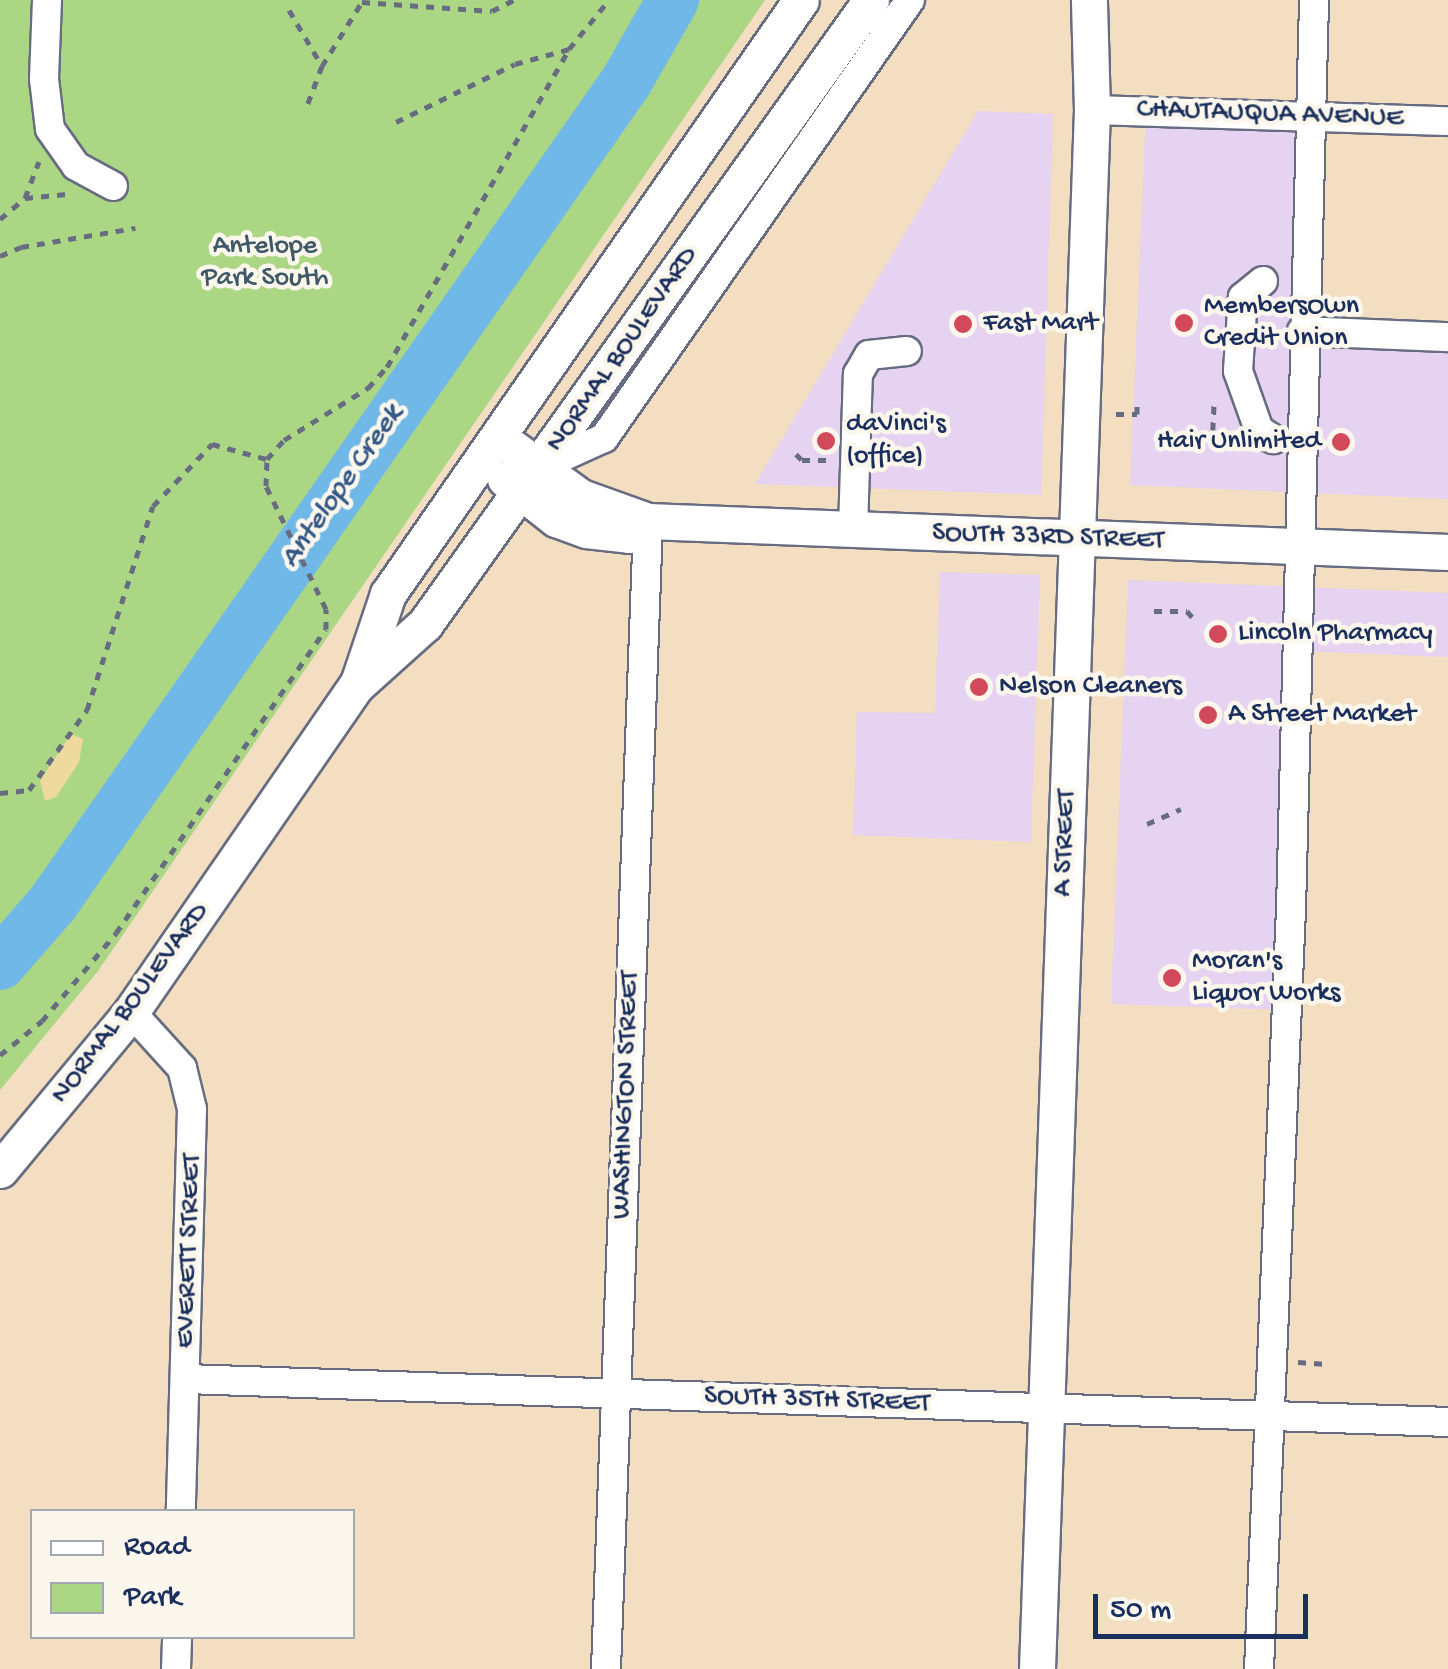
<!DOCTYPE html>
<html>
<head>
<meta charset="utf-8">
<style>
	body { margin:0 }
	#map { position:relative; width:1448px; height:1669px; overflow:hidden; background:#f3dec1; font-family:"Gochi Hand",sans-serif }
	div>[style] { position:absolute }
	.built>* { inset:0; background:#e5d3f1 }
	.green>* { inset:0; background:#abd784 }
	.sand>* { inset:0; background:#eeda9e }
	.river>* { height:52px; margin:-26px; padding:0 26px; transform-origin:26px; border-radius:26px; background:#6fb8e7 }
	.path>* { height:5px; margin-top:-2.5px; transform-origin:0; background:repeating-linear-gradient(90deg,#676c81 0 8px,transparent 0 16px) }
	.roads { filter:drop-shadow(2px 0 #676c81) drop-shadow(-2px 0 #676c81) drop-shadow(0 2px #676c81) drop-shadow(0 -2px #676c81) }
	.minor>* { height:28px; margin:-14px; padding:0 14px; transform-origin:14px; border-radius:14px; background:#fff }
	.major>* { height:35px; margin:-17.5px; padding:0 17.5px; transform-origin:17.5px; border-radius:17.5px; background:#fff }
	.dots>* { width:28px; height:28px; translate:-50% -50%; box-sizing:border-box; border:5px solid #fbf7ec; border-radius:50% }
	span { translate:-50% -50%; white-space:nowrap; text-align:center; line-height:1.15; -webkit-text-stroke:9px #fbf7ec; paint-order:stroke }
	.street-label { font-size:28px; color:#1b2f5e }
	.park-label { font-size:28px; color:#3f5968 }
	.poi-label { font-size:28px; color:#1b2f5e }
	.left { translate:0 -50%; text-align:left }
	.right { translate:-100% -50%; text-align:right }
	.water-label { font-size:30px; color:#345887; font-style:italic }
	.legend { position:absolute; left:30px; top:1509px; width:325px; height:130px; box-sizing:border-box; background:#fbf7ec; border:2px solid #a1a7b3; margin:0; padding:12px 18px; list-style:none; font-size:30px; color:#1b2f5e }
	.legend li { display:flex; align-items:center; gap:20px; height:50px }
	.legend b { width:50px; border:2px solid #a1a7b3 }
	.scale { position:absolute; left:1093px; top:1594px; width:215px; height:45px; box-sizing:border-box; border:5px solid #1b2f5e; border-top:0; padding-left:12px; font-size:30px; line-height:35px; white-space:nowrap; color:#1b2f5e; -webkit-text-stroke:8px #fbf7ec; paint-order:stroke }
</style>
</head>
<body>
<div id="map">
	<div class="built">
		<div style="clip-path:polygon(978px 111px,1053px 114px,1041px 495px,755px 484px)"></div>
		<div style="clip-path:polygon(1146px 111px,1309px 116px,1302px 330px,1448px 337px,1448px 499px,1130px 485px)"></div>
		<div style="clip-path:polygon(940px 572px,1040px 575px,1031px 842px,853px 835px,857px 712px,935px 713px)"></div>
		<div style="clip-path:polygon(1128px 580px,1448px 593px,1448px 657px,1300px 651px,1287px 1010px,1111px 1004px)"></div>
	</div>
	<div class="green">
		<div style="clip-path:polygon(0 0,765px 0,98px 971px,0 1090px)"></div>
	</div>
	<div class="sand">
		<div style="clip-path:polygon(71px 734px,83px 739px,79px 762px,56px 797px,45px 801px,40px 781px)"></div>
	</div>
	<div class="river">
		<div style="left:0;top:964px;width:81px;rotate:-49deg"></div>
		<div style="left:53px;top:903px;width:1001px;rotate:-55.09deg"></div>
		<div style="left:626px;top:82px;width:95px;rotate:-60.2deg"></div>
	</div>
	<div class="path">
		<div style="left:289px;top:10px;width:65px;rotate:59.5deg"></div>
		<div style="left:322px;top:66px;width:48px;rotate:110.7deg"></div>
		<div style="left:322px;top:66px;width:75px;rotate:-58deg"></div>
		<div style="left:362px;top:2px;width:130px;rotate:4deg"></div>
		<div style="left:492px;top:11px;width:25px;rotate:-27deg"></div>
		<div style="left:396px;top:122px;width:132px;rotate:-26deg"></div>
		<div style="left:515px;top:64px;width:56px;rotate:-15.5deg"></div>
		<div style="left:25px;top:198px;width:42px;rotate:-5.4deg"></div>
		<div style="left:0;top:219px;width:33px;rotate:-40deg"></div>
		<div style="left:25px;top:198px;width:39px;rotate:-69deg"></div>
		<div style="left:0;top:256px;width:23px;rotate:-23deg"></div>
		<div style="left:21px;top:247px;width:116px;rotate:-9.5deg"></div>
		<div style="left:1116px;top:414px;width:21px"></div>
		<div style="left:1137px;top:414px;width:12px;rotate:-90deg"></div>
		<div style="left:1212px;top:446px;width:41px;rotate:-87.2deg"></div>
		<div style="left:796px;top:454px;width:8px;rotate:45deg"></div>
		<div style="left:802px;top:460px;width:26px"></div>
		<div style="left:1154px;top:611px;width:33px"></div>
		<div style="left:1187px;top:611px;width:9px;rotate:49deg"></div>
		<div style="left:1151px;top:681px;width:33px"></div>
		<div style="left:0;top:793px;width:29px;rotate:-6deg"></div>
		<div style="left:29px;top:790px;width:99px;rotate:-54.1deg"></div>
		<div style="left:87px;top:710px;width:214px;rotate:-72.1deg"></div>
		<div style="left:153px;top:506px;width:86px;rotate:-46.4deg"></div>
		<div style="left:212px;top:444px;width:57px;rotate:15.3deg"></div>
		<div style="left:1147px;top:824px;width:37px;rotate:-24deg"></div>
		<div style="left:0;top:1055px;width:54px;rotate:-39deg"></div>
		<div style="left:42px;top:1021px;width:115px;rotate:-49.9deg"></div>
		<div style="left:116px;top:933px;width:369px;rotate:-55.4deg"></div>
		<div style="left:326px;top:629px;width:20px;rotate:-90deg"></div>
		<div style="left:326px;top:609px;width:137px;rotate:-116deg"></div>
		<div style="left:266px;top:486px;width:27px;rotate:-88deg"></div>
		<div style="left:267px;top:459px;width:25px;rotate:-48deg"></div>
		<div style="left:284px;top:440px;width:99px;rotate:-31.8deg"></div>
		<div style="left:368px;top:388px;width:28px;rotate:-48deg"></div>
		<div style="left:387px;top:367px;width:366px;rotate:-60.2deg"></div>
		<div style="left:569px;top:49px;width:63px;rotate:-50.8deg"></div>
		<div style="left:1298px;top:1362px;width:32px;rotate:4deg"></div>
	</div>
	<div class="roads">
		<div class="minor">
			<div style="left:47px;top:0;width:79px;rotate:92.2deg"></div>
			<div style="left:44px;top:79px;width:50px;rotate:83.2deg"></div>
			<div style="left:50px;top:129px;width:45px;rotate:54.9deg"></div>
			<div style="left:76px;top:166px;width:42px;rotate:28.4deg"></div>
			<div style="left:1092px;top:110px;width:356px;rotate:1.8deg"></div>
			<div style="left:1263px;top:281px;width:26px;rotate:141deg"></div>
			<div style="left:1243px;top:297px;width:74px;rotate:93.9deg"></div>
			<div style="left:1238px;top:371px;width:63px;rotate:70.4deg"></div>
			<div style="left:1259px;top:430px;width:17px;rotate:33deg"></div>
			<div style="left:1302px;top:331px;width:146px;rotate:2.4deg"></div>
			<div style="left:540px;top:467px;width:70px;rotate:-24.4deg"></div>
			<div style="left:604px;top:438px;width:534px;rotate:-55.06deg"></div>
			<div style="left:853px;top:530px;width:156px;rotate:-88.2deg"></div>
			<div style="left:858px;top:374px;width:22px;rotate:-60deg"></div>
			<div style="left:869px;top:355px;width:38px;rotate:-6deg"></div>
			<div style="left:131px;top:1012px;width:76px;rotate:47.7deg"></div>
			<div style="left:182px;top:1068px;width:42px;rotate:76.3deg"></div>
			<div style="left:192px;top:1109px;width:403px;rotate:91.6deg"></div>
			<div style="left:186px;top:1379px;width:1263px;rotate:1.95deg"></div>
			<div style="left:176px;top:1669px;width:33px;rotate:-88deg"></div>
			<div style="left:606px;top:1669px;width:1149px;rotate:-87.9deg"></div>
			<div style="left:1259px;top:1669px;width:760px;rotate:-87.59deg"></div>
			<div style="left:1291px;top:910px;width:910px;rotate:-88.55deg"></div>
		</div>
		<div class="major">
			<div style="left:498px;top:437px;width:102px;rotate:35.9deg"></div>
			<div style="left:581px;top:497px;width:71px;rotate:19.7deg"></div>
			<div style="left:648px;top:521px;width:801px;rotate:2.22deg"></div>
			<div style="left:505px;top:479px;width:65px;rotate:38.1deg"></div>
			<div style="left:556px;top:519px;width:32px;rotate:20deg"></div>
			<div style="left:586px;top:530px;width:43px;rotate:6.6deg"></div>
			<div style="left:629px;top:535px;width:17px;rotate:-36deg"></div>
			<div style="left:359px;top:680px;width:91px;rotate:-71.4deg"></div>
			<div style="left:388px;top:594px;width:723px;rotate:-55.19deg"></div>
			<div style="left:0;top:1170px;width:205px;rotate:-50.3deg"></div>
			<div style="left:131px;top:1012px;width:397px;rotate:-55.4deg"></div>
			<div style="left:357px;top:685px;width:91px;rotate:-41.9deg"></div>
			<div style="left:425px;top:624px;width:767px;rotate:-54.44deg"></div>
			<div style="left:1037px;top:1669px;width:1560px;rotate:-87.98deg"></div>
			<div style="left:1092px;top:110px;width:110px;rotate:-91.6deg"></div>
		</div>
	</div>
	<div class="dots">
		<div style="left:1184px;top:323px;background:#d1495b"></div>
		<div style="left:963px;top:324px;background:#d1495b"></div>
		<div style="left:826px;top:441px;background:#d1495b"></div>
		<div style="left:1341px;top:442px;background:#d1495b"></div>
		<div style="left:1218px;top:634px;background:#d1495b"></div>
		<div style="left:979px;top:687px;background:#d1495b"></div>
		<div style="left:1208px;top:715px;background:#d1495b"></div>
		<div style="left:1172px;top:978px;background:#d1495b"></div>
	</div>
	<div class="street-label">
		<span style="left:1270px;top:115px;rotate:2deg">CHAUTAUQUA AVENUE</span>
		<span style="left:623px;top:350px;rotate:-55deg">NORMAL BOULEVARD</span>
		<span style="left:1048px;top:538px;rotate:2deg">SOUTH 33RD STREET</span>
		<span style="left:1066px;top:843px;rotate:-88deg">A STREET</span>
		<span style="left:131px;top:1004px;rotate:-53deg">NORMAL BOULEVARD</span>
		<span style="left:627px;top:1095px;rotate:-88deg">WASHINGTON STREET</span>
		<span style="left:190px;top:1251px;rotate:-88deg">EVERETT STREET</span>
		<span style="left:817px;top:1401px;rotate:2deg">SOUTH 35TH STREET</span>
	</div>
	<div class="park-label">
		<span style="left:265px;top:263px">Antelope<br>Park South</span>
	</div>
	<div class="poi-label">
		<span class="left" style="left:1204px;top:323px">MembersOwn<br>Credit Union</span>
		<span class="left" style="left:983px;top:324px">Fast Mart</span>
		<span class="left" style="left:846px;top:441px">daVinci's<br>(office)</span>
		<span class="right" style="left:1321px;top:442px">Hair Unlimited</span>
		<span class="left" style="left:1238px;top:634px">Lincoln Pharmacy</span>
		<span class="left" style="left:999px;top:687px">Nelson Cleaners</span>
		<span class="left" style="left:1228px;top:715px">A Street Market</span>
		<span class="left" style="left:1192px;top:978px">Moran's<br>Liquor Works</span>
	</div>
	<div class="water-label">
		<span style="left:343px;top:487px;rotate:-55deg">Antelope Creek</span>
	</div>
	<ul class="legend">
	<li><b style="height:12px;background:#fff"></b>Road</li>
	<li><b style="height:28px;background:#abd784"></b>Park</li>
	</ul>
	<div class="scale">50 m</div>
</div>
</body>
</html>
